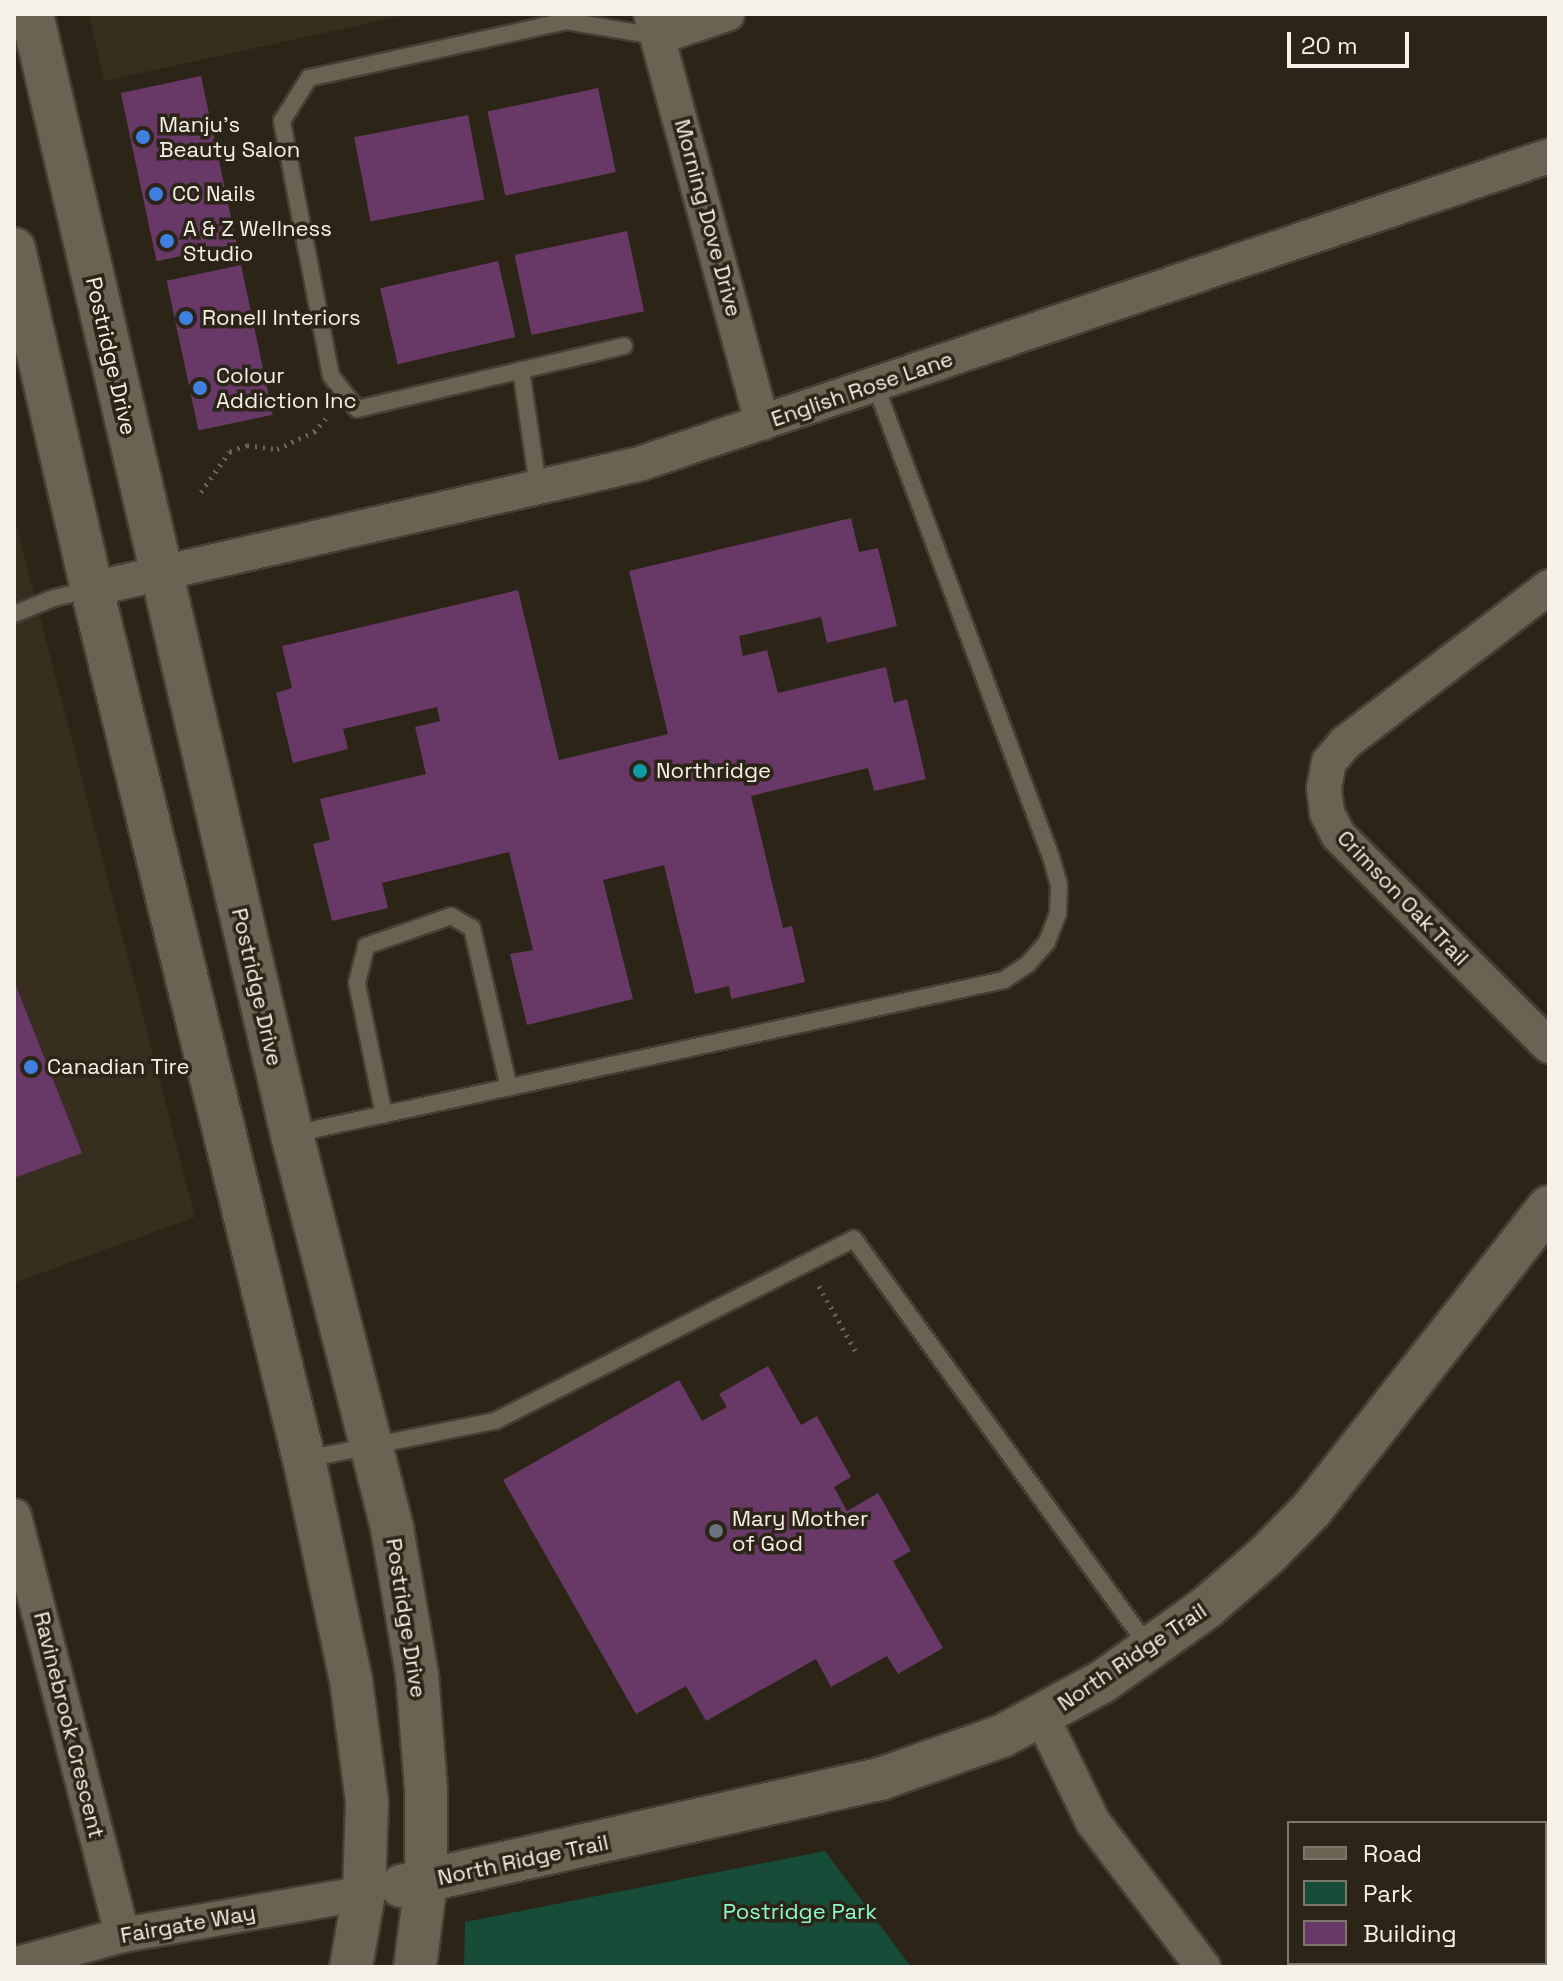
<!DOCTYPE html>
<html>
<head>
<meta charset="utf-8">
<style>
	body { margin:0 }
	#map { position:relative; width:1563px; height:1981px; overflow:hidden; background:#2b2417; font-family:"Space Grotesk",sans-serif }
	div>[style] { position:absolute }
	.commercial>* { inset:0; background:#382e1f }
	.green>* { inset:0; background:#174d38 }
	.building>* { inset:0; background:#683967; transform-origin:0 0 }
	.path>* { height:5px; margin-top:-2.5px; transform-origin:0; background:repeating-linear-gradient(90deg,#6b6459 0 2px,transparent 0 8px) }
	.roads { filter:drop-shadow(2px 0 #453f35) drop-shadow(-2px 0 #453f35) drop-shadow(0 2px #453f35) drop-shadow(0 -2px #453f35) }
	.service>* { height:16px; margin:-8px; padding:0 8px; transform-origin:8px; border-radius:8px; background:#6a6253 }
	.minor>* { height:34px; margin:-17px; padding:0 17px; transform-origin:17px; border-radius:17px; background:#6a6253 }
	.tertiary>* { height:42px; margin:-21px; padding:0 21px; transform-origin:21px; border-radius:21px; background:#6a6253 }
	.dots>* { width:22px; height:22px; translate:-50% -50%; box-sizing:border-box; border:4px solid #2b2417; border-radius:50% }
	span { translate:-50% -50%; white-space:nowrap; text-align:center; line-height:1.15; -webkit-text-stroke:7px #2b2417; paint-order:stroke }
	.poi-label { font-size:22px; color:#f6f1e8 }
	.left { translate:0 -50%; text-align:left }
	.street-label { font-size:22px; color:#f6f1e8 }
	.park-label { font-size:22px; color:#8cfbca }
	.frame { position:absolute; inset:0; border:16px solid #f6f1e8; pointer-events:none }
	.legend { position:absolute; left:1287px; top:1821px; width:260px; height:144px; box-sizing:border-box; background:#2b2417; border:2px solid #7c766b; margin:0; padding:10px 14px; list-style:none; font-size:24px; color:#f6f1e8 }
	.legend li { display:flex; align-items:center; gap:16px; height:40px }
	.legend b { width:40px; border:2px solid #7c766b }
	.scale { position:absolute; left:1287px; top:32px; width:122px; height:36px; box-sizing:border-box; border:4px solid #f6f1e8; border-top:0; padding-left:10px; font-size:24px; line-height:28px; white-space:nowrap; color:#f6f1e8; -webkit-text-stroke:6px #2b2417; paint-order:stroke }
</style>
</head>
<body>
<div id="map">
	<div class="commercial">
		<div style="clip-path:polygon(89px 14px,410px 14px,104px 81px)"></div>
		<div style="clip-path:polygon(14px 516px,195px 1217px,14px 1283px)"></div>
	</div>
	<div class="green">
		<div style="clip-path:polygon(825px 1851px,911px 1967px,464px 1967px,465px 1922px)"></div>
	</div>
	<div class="building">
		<div style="left:201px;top:76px;width:172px;height:82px;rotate:78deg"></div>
		<div style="left:598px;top:88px;width:86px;height:113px;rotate:78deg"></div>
		<div style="left:468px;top:115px;width:86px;height:116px;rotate:79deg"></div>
		<div style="left:627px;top:231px;width:82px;height:115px;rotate:78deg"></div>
		<div style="left:498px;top:261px;width:78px;height:121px;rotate:77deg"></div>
		<div style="left:241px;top:265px;width:153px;height:76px;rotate:78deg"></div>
		<div style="clip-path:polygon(851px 518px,859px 552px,878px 548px,897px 626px,827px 643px,821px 617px,739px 636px,743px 656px,767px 650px,778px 693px,886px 667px,894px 703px,907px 699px,926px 779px,874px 791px,868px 768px,751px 796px,783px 928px,792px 926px,805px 982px,731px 999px,729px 986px,695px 994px,664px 865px,603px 880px,633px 999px,527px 1025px,510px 954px,533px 950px,509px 852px,382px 883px,388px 908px,332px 921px,313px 844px,330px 840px,320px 799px,426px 774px,415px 727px,440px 721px,437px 707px,343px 729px,348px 749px,293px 763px,276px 693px,292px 688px,282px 646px,518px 590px,559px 760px,668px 734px,629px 571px)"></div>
		<div style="clip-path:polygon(14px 981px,82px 1153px,14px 1178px)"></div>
		<div style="clip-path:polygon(768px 1366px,801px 1425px,817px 1416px,851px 1477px,834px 1487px,847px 1511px,878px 1493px,911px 1551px,893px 1561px,943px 1648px,898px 1674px,887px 1656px,831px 1687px,816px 1659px,706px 1721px,686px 1686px,636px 1714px,503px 1480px,679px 1380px,702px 1421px,727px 1407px,719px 1394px)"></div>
	</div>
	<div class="path">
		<div style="left:201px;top:492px;width:50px;rotate:-54.7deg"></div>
		<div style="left:230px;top:451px;width:18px;rotate:-19deg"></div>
		<div style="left:247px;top:445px;width:30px;rotate:8deg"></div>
		<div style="left:277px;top:449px;width:41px;rotate:-24.7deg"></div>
		<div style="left:314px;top:432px;width:23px;rotate:-49deg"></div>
		<div style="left:819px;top:1286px;width:78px;rotate:60.8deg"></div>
	</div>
	<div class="roads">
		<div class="service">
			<div style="left:624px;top:346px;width:274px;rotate:166.7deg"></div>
			<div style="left:357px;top:409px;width:42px;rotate:-128.2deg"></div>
			<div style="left:331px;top:376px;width:260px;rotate:-100.9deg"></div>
			<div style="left:282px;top:121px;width:51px;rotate:-57.9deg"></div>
			<div style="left:309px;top:78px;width:263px;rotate:-12.5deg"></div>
			<div style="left:566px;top:21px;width:92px;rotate:9.4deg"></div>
			<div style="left:521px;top:370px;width:118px;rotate:81.7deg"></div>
			<div style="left:14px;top:614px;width:43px;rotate:-21.8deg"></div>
			<div style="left:54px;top:598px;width:39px;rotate:-13deg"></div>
			<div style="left:384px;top:1115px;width:135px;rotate:-101.6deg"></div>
			<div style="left:357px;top:983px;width:38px;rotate:-76deg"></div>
			<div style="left:366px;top:946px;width:90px;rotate:-19.4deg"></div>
			<div style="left:451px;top:916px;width:24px;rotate:30deg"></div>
			<div style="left:472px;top:928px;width:164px;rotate:77deg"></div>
			<div style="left:293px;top:1134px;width:727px;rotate:-12.22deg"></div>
			<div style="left:1004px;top:980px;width:29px;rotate:-34deg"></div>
			<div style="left:1028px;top:964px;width:29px;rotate:-49deg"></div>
			<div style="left:1047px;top:942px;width:30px;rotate:-69deg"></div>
			<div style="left:1058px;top:914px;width:29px;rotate:-88deg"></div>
			<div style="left:1059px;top:885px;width:29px;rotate:-106deg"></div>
			<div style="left:1051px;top:857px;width:505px;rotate:-110.41deg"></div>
			<div style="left:306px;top:1459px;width:193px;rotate:-11.4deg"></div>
			<div style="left:495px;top:1421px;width:402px;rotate:-26.9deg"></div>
			<div style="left:854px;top:1239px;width:506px;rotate:54.17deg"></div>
		</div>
		<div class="minor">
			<div style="left:651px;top:14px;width:424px;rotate:74.8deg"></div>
			<div style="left:659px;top:37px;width:72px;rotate:-18.7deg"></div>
			<div style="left:1549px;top:587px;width:257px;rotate:142.6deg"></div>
			<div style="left:1345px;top:743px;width:25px;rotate:130deg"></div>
			<div style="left:1329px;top:762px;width:26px;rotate:101deg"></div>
			<div style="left:1324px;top:788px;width:25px;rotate:83deg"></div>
			<div style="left:1327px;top:813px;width:25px;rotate:63deg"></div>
			<div style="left:1338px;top:835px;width:298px;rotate:45deg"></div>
			<div style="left:92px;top:589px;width:561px;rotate:-12.87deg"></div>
			<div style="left:639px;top:464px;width:961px;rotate:-18.7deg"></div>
			<div style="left:14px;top:1516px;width:433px;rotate:75.5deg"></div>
			<div style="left:1042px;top:1717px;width:117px;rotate:64.1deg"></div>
			<div style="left:1093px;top:1822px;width:182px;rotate:52.8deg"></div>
			<div style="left:14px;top:1965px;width:112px;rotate:-15.5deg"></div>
			<div style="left:122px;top:1935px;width:246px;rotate:-9.8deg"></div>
		</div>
		<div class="tertiary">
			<div style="left:32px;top:14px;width:1151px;rotate:76.94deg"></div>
			<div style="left:292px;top:1135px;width:406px;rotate:75.7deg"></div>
			<div style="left:392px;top:1528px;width:148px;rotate:80.3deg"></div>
			<div style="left:417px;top:1674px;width:115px;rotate:85.5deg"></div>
			<div style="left:426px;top:1789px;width:93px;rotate:90deg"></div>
			<div style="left:426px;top:1882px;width:86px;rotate:97.4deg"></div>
			<div style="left:14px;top:249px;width:349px;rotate:77.1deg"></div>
			<div style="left:92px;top:589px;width:895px;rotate:76.31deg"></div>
			<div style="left:304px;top:1459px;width:226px;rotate:78deg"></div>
			<div style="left:351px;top:1680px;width:123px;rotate:82.5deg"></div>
			<div style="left:367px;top:1802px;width:91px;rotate:91.9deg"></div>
			<div style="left:364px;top:1893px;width:75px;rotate:100deg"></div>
			<div style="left:401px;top:1886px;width:491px;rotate:-12.6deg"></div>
			<div style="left:880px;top:1779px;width:129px;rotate:-19.4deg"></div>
			<div style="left:1002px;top:1736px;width:114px;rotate:-28.4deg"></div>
			<div style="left:1102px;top:1682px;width:129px;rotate:-35.5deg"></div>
			<div style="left:1207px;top:1607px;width:79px;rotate:-40.9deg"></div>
			<div style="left:1267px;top:1555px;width:64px;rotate:-45.6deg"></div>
			<div style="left:1312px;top:1509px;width:384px;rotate:-51.9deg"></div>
		</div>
	</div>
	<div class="dots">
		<div style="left:143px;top:137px;background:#3f7fe0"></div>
		<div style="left:156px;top:194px;background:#3f7fe0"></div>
		<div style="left:167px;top:241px;background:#3f7fe0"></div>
		<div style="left:186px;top:318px;background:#3f7fe0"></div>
		<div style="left:200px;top:388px;background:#3f7fe0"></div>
		<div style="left:640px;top:771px;background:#0f9aa8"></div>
		<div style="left:31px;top:1067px;background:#3f7fe0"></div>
		<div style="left:716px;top:1531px;background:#6b7280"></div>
	</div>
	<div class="poi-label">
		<span class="left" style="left:159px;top:137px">Manju's<br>Beauty Salon</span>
		<span class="left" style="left:172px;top:194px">CC Nails</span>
		<span class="left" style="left:183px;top:241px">A &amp; Z Wellness<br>Studio</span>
		<span class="left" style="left:202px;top:318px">Ronell Interiors</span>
		<span class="left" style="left:216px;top:388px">Colour<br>Addiction Inc</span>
		<span class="left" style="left:656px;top:771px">Northridge</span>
		<span class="left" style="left:47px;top:1067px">Canadian Tire</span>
		<span class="left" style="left:732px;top:1531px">Mary Mother<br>of God</span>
	</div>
	<div class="street-label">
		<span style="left:708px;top:218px;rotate:75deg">Morning Dove Drive</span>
		<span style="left:111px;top:356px;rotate:77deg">Postridge Drive</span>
		<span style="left:862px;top:389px;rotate:-19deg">English Rose Lane</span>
		<span style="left:1403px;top:898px;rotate:46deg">Crimson Oak Trail</span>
		<span style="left:257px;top:987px;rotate:77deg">Postridge Drive</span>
		<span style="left:406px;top:1618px;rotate:81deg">Postridge Drive</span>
		<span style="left:1132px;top:1657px;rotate:-34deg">North Ridge Trail</span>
		<span style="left:69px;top:1725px;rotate:76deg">Ravinebrook Crescent</span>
		<span style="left:523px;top:1860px;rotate:-12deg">North Ridge Trail</span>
		<span style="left:188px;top:1924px;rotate:-10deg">Fairgate Way</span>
	</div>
	<div class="park-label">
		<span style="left:800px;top:1912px">Postridge Park</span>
	</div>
	<div class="frame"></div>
	<ul class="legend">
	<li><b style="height:10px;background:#6a6253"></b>Road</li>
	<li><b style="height:22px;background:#174d38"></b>Park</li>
	<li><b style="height:22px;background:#683967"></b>Building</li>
	</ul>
	<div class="scale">20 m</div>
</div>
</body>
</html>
